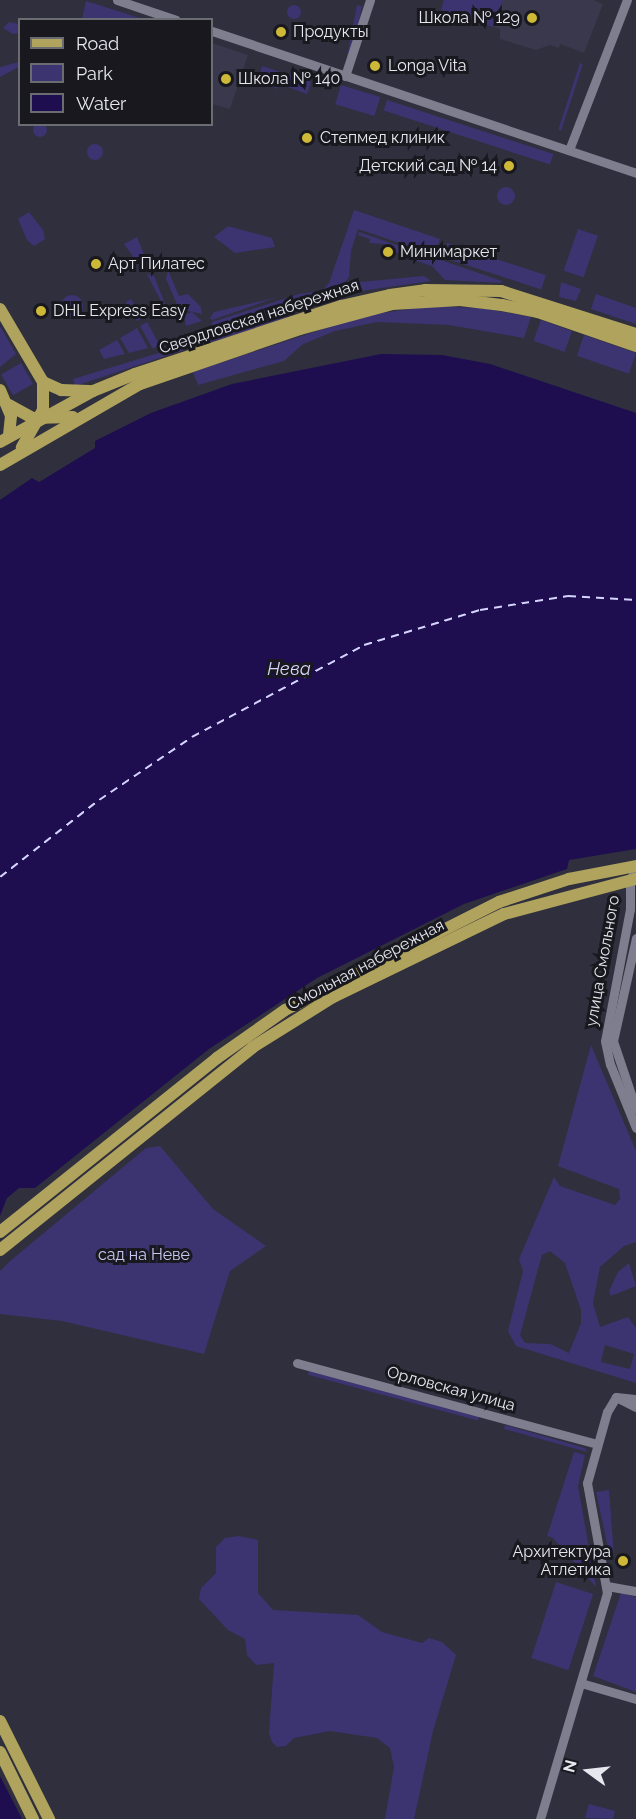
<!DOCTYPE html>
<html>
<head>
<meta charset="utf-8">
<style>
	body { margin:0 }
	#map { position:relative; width:636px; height:1819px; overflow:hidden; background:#2f2f3d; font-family:Raleway,sans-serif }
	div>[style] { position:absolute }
	.built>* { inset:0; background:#39384c }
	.green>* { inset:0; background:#3b3471; transform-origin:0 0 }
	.round { border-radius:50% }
	.water>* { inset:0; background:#1e0e50 }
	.pier>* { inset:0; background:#2f2f3d }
	.ferry>* { height:1.5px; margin-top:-0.75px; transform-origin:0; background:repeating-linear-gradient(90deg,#d5d4fe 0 8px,transparent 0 14px) }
	.minor>* { height:9px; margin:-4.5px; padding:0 4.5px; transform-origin:4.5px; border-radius:4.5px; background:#7e7e8e }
	.major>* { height:12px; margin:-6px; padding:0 6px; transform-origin:6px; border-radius:6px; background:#b0a35d }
	.dots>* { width:16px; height:16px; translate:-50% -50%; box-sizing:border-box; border:3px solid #18181e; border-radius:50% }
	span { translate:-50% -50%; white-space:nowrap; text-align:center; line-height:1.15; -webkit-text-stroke:6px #18181e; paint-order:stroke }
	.poi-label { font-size:16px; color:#e7e7f0 }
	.right { translate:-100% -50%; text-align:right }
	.left { translate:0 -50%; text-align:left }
	.street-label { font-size:16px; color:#e7e7f0 }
	.park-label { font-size:16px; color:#c8c8f1 }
	.water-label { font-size:18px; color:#d5d4fe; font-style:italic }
	.legend { position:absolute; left:18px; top:18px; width:195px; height:108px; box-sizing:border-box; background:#18181e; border:2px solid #6b6b72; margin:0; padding:8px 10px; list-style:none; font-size:18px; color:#e7e7f0 }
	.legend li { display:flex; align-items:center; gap:12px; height:30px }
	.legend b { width:30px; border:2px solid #6b6b72 }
	.north { position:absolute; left:558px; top:1741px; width:60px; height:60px; -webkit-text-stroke:4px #18181e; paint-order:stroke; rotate:285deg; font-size:16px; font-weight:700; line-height:24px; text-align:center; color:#e7e7f0 }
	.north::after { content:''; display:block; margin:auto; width:21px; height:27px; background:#e7e7f0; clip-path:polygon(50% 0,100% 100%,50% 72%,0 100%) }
</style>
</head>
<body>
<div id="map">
	<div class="built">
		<div style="clip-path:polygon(444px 0,593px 0,603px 4px,584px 53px,560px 44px,559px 48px,550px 45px,536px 50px,500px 39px,500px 29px,441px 10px)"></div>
		<div style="clip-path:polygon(212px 43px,248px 55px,230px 109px,212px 104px)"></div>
	</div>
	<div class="green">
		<div style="clip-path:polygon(444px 0,503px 0,493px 27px,441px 10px)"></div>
		<div style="clip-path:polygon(86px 1px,143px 19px,82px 19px)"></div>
		<div style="left:357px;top:5px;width:5px;height:64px;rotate:11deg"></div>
		<div class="round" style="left:287px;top:5px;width:14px;height:14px"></div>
		<div style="clip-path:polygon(9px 22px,19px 24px,19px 33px,13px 34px,3px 28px)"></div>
		<div style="clip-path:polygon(19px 62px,19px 67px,0 77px,0 67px)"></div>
		<div style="left:580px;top:63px;width:3px;height:70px;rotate:18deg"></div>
		<div style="clip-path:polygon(262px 66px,311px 82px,307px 94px,282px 85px,275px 89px,271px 82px,259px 78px)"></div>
		<div style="left:341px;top:85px;width:41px;height:20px;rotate:17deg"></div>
		<div style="left:387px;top:100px;width:175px;height:11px;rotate:18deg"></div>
		<div class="round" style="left:33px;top:123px;width:14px;height:14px"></div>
		<div class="round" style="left:87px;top:144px;width:16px;height:16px"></div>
		<div class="round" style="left:497px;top:187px;width:18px;height:18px"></div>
		<div style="clip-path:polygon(354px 210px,440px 239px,435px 255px,358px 229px,351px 251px,349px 277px,336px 296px,211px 332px,212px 322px,299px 294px,322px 291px,329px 283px)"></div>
		<div style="clip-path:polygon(29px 212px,43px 230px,45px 239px,34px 246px,27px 240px,18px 219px)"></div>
		<div style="clip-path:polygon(228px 226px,272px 238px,275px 247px,235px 253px,214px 237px)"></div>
		<div style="left:578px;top:229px;width:21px;height:44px;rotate:19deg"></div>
		<div style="clip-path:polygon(359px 232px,502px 281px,501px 283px,445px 280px,432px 266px,404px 257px,384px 244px,369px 243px,370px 239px,358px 235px)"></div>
		<div style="clip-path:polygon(137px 237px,146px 259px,139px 265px,124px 244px)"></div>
		<div style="left:447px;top:243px;width:104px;height:15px;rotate:18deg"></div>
		<div style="clip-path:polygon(168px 270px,179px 296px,188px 294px,201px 307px,202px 314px,179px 309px,166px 279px)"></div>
		<div style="clip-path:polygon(147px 274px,154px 276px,166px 306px,164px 307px)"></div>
		<div style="clip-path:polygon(424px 276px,431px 281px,354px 292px,360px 282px)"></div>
		<div style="clip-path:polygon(561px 282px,581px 289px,576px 301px,559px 297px)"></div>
		<div style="clip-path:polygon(596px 294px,636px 308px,636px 324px,591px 309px)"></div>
		<div class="round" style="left:61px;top:295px;width:22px;height:22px"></div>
		<div style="clip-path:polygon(278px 297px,212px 320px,210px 318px,214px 312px)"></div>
		<div style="left:131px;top:299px;width:22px;height:6px;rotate:60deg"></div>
		<div style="clip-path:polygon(430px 306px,481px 308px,531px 317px,524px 338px,449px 325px,377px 322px,335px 331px,303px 344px,284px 361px,198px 385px,193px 372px,362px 316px)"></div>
		<div style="clip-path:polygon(192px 312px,202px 321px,186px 326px,184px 315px)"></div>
		<div style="clip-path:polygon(283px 316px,287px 318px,200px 346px,191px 342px)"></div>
		<div style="left:541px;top:320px;width:33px;height:22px;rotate:20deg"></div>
		<div style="left:147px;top:322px;width:26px;height:8px;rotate:61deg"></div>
		<div style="clip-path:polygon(0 326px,16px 354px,0 367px)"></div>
		<div style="clip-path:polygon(137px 328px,148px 348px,129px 353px,120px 338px)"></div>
		<div style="left:584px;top:335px;width:55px;height:22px;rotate:19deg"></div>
		<div style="clip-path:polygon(117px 340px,125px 354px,104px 359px,99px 350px)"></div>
		<div style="clip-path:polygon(185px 345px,184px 350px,75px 386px,73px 379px)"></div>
		<div style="left:21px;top:363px;width:24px;height:23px;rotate:60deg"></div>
		<div style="clip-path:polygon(evenodd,591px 1045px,636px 1151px,636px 1242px,624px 1246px,600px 1267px,593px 1303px,600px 1327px,628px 1317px,636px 1328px,636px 1383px,516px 1346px,508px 1331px,523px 1271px,519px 1259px,554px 1177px,560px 1186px,615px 1205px,620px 1199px,619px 1189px,558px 1166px,591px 1045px,550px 1251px,565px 1263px,581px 1310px,581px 1323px,569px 1353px,550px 1344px,525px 1343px,520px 1335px,542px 1255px,550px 1251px,591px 1045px,605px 1345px,634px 1354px,630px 1369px,601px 1362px,605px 1345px)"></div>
		<div style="clip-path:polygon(160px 1146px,213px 1209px,266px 1246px,230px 1271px,204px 1354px,62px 1321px,0 1314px,0 1271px,9px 1262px,146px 1148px)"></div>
		<div style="clip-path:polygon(629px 1263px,636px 1286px,611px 1296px,609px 1291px,618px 1272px)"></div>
		<div style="left:309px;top:1371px;width:176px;height:4px;rotate:15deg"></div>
		<div style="clip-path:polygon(505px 1425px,585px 1448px,587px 1452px,504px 1429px)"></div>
		<div style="clip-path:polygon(574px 1452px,585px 1455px,578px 1486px,596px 1587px,553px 1538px,547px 1536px)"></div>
		<div style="clip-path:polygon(609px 1490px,614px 1556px,610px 1557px,596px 1492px)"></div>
		<div style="clip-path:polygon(239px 1536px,258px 1540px,258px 1593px,273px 1610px,358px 1615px,382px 1632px,422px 1643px,429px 1638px,442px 1642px,456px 1655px,433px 1731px,414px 1819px,385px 1819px,394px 1767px,390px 1748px,377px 1738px,330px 1731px,294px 1738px,286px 1746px,277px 1747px,272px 1742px,269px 1733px,274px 1663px,256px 1665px,247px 1655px,245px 1639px,228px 1630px,199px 1599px,201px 1588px,216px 1573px,216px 1547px,225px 1538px)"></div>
		<div style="left:556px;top:1582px;width:39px;height:80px;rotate:18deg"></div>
		<div style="clip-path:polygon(621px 1593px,636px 1597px,636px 1692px,593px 1676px)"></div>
		<div style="clip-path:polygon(589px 1804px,615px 1811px,613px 1819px,585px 1818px)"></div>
	</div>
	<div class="water">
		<div style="clip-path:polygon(381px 354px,442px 355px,490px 364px,636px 413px,636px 849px,569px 860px,567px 869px,464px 904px,317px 978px,209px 1049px,35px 1188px,19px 1188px,7px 1198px,0 1216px,0 500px,32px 478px,39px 482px,94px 448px,95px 441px,151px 413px,232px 384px)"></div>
		<div style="clip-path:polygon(0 1776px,22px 1819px,0 1819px)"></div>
	</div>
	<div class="pier">
		<div style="clip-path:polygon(95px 441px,95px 448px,39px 482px,32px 478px,74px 458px)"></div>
	</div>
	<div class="ferry">
		<div style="left:0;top:877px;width:125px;rotate:-37.9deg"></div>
		<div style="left:99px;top:800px;width:112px;rotate:-34.1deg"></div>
		<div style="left:192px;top:737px;width:195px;rotate:-28.1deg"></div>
		<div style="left:364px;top:645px;width:121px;rotate:-16.8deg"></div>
		<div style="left:480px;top:610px;width:89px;rotate:-9deg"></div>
		<div style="left:568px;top:596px;width:68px;rotate:3.4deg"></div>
	</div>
	<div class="minor">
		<div style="left:117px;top:0;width:62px;rotate:18.7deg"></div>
		<div style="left:212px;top:31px;width:447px;rotate:18.5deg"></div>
		<div style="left:345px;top:76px;width:80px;rotate:-71.8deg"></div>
		<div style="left:569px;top:150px;width:161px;rotate:-68.9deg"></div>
		<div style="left:636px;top:868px;width:13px;rotate:117deg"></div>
		<div style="left:630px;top:880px;width:29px;rotate:90deg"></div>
		<div style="left:630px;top:909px;width:134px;rotate:100.7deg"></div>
		<div style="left:605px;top:1041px;width:24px;rotate:78deg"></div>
		<div style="left:610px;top:1064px;width:69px;rotate:67.9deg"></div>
		<div style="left:636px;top:938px;width:106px;rotate:102.6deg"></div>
		<div style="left:613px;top:1041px;width:72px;rotate:71.3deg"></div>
		<div style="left:297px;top:1363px;width:311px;rotate:15.1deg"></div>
		<div style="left:616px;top:1397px;width:22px;rotate:27deg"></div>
		<div style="left:616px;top:1397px;width:20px;rotate:6deg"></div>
		<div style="left:607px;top:1586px;width:29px;rotate:10deg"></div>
		<div style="left:581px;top:1683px;width:57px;rotate:16.2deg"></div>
		<div style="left:540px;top:1819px;width:236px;rotate:-73.5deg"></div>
		<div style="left:607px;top:1593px;width:112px;rotate:-100.3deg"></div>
		<div style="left:587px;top:1483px;width:74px;rotate:-74.3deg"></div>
		<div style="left:607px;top:1412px;width:17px;rotate:-59deg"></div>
	</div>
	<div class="major">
		<div style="left:0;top:309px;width:85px;rotate:59.5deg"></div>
		<div style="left:43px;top:382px;width:28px;rotate:90deg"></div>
		<div style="left:43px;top:410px;width:43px;rotate:119.6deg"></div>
		<div style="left:43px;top:382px;width:20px;rotate:24deg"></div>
		<div style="left:61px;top:390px;width:28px;rotate:2deg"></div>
		<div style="left:0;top:390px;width:28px;rotate:67deg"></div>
		<div style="left:11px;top:416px;width:18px;rotate:96deg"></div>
		<div style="left:9px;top:405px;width:26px;rotate:29deg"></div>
		<div style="left:32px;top:418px;width:41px;rotate:-1.4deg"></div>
		<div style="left:0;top:442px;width:106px;rotate:-28.7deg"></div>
		<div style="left:93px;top:391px;width:45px;rotate:-22deg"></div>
		<div style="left:135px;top:374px;width:217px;rotate:-18.3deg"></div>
		<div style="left:341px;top:306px;width:50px;rotate:-12.7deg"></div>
		<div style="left:390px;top:295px;width:35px;rotate:-8deg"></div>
		<div style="left:425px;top:290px;width:76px;rotate:0.8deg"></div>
		<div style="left:501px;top:291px;width:142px;rotate:17.7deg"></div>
		<div style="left:0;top:465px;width:162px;rotate:-30.1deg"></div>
		<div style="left:140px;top:384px;width:169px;rotate:-19deg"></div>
		<div style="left:300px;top:329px;width:95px;rotate:-15.2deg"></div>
		<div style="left:392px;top:304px;width:68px;rotate:-3.4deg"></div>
		<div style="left:460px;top:300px;width:42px;rotate:6.8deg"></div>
		<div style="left:502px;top:305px;width:37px;rotate:11deg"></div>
		<div style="left:538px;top:312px;width:104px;rotate:19.1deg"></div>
		<div style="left:0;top:1232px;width:278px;rotate:-38.7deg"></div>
		<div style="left:217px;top:1058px;width:83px;rotate:-35.2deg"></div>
		<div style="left:285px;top:1010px;width:240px;rotate:-26.8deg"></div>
		<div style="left:499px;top:902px;width:74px;rotate:-18.2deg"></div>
		<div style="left:569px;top:879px;width:68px;rotate:-11deg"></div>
		<div style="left:0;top:1250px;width:324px;rotate:-38.7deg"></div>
		<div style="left:253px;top:1047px;width:94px;rotate:-32deg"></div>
		<div style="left:333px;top:997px;width:190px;rotate:-25.9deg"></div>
		<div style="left:504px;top:914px;width:137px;rotate:-14.9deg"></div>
		<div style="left:0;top:1721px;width:110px;rotate:63.4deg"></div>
		<div style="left:0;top:1752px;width:75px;rotate:63.8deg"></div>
	</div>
	<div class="dots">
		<div style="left:532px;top:18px;background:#ceb838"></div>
		<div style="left:281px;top:32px;background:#ceb838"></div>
		<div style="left:375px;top:66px;background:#ceb838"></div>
		<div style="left:226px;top:79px;background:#ceb838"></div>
		<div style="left:307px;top:138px;background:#ceb838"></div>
		<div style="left:509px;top:166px;background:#ceb838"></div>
		<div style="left:388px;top:252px;background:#ceb838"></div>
		<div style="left:96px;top:264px;background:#ceb838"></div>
		<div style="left:41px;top:311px;background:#ceb838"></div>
		<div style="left:623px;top:1561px;background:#ceb838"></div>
	</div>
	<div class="poi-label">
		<span class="right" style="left:520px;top:18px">Школа № 129</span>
		<span class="left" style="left:293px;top:32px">Продукты</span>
		<span class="left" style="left:388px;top:66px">Longa Vita</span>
		<span class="left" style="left:238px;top:79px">Школа № 140</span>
		<span class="left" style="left:320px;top:138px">Степмед клиник</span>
		<span class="right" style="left:497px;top:166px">Детский сад № 14</span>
		<span class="left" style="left:400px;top:252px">Минимаркет</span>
		<span class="left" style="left:108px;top:264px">Арт Пилатес</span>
		<span class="left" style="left:53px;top:311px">DHL Express Easy</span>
		<span class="right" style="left:611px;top:1561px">Архитектура<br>Атлетика</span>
	</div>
	<div class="street-label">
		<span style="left:259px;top:317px;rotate:-18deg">Свердловская набережная</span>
		<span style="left:603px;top:961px;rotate:-80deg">улица Смольного</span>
		<span style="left:366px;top:965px;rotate:-28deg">Смольная набережная</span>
		<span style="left:451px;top:1389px;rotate:15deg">Орловская улица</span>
	</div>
	<div class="park-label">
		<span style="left:144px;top:1255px">сад на Неве</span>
	</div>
	<div class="water-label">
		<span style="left:289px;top:669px">Нева</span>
	</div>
	<ul class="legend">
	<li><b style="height:8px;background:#b0a35d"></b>Road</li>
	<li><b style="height:16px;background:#3b3471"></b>Park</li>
	<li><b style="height:16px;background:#1e0e50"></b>Water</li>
	</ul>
	<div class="north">N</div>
</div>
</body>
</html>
